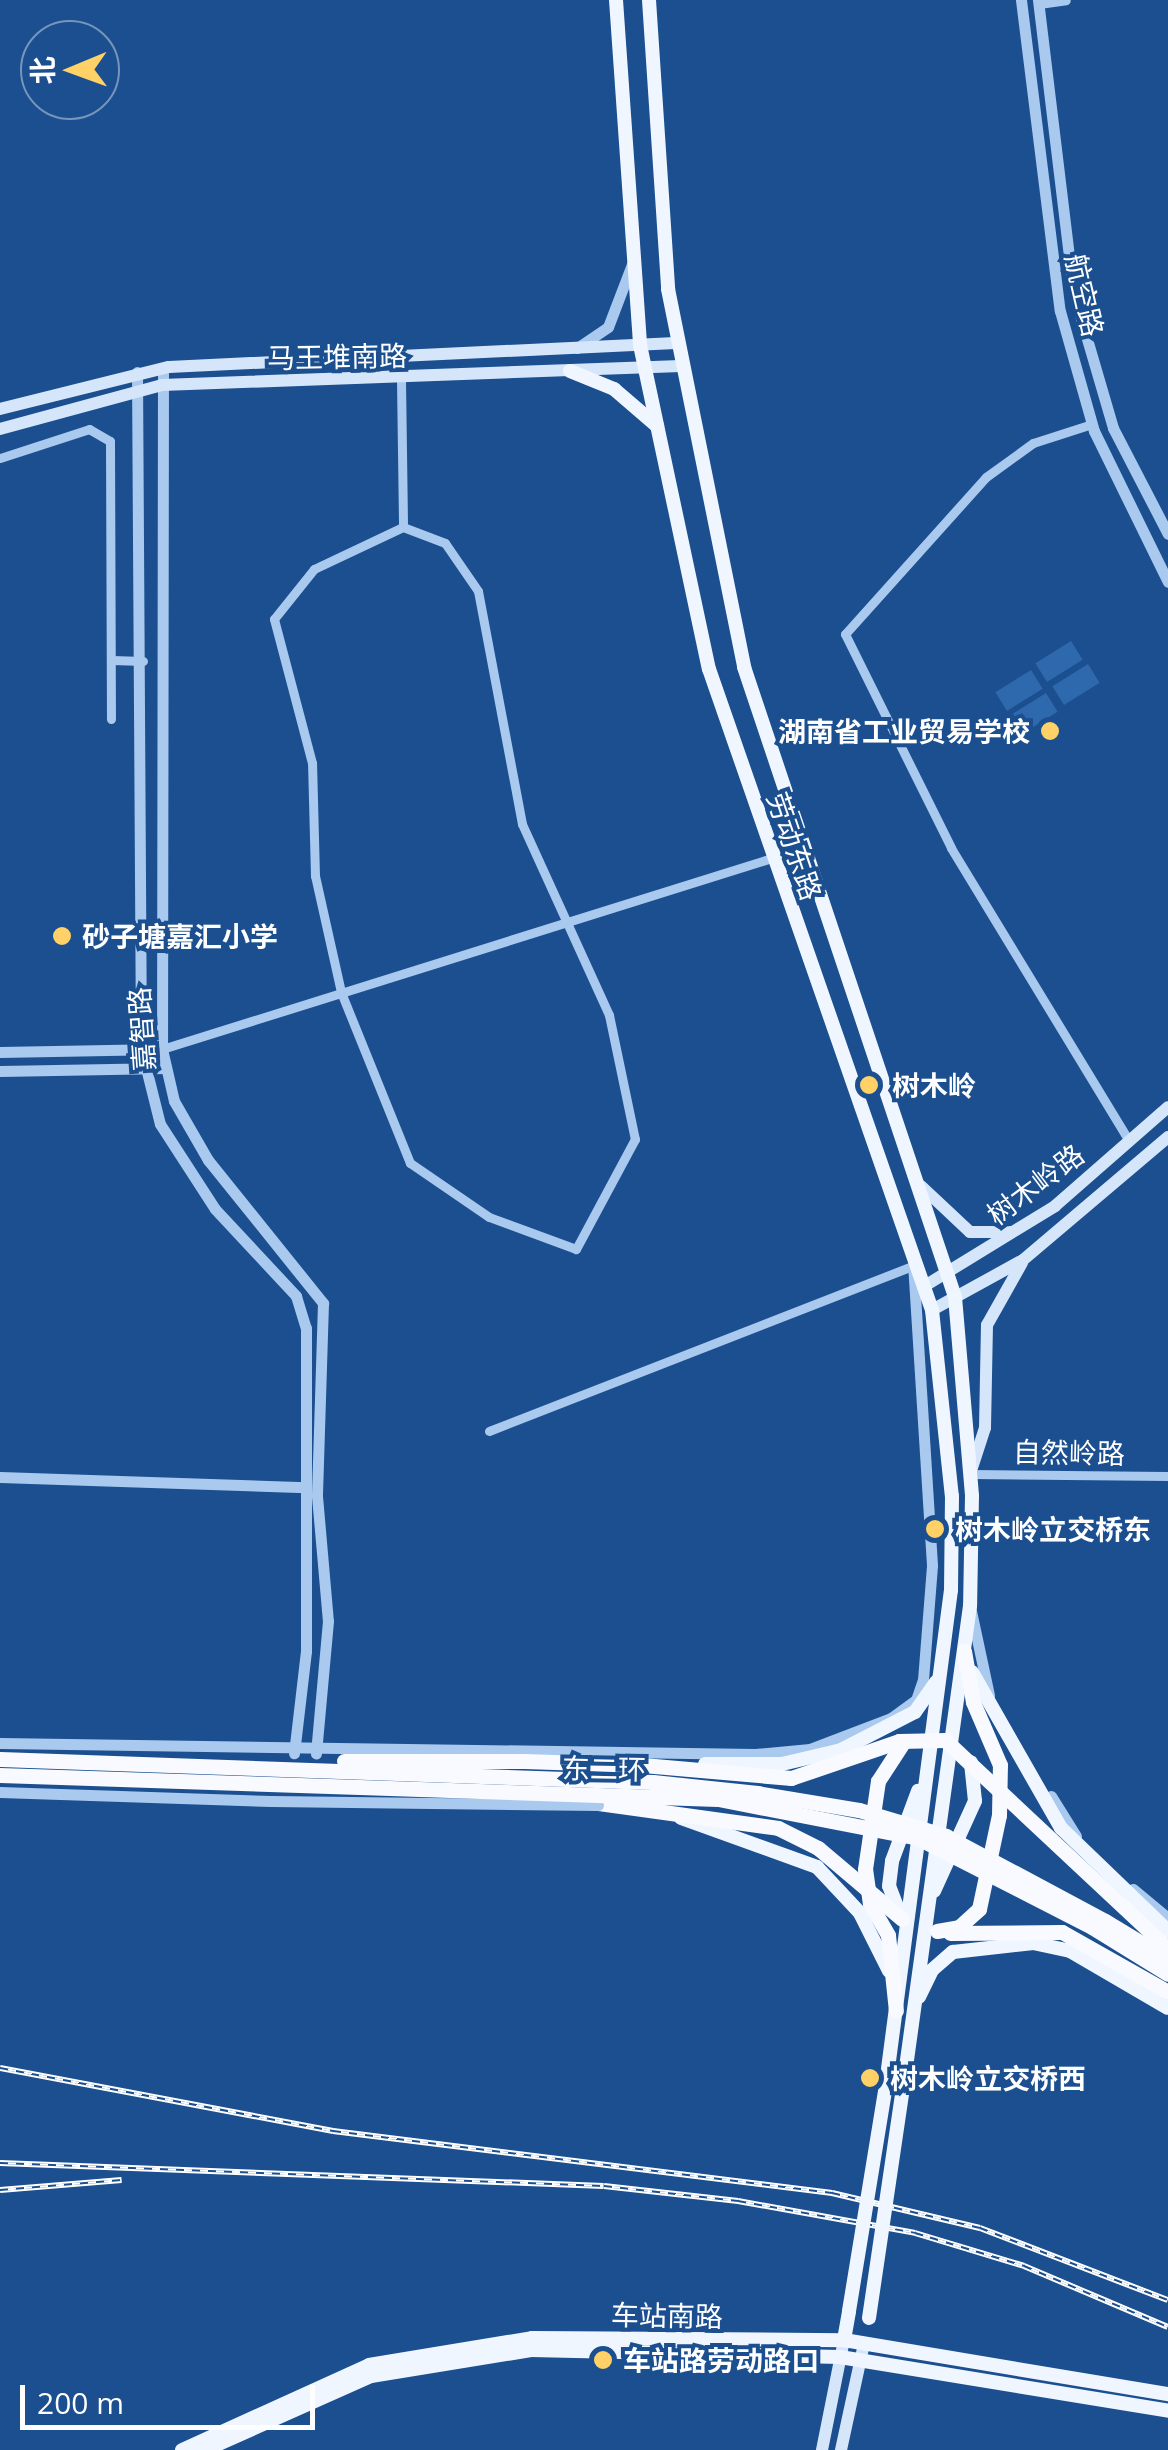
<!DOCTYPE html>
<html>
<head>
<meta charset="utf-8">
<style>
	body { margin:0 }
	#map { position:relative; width:1168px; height:2450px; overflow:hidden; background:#1b4f8f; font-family:"Open Sans","Noto Sans SC",sans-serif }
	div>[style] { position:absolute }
	.green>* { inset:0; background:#2e69ad; transform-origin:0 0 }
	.minor>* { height:9px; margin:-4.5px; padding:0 4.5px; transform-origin:4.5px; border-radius:4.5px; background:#a9c9ee }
	.tertiary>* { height:11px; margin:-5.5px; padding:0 5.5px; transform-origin:5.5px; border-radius:5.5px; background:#a9c9ee }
	.secondary>* { height:12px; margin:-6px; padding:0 6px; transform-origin:6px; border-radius:6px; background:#d6e6fa }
	.primary>* { height:14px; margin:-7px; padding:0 7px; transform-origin:7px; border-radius:7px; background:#f0f6ff }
	.trunk>* { height:15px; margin:-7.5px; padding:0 7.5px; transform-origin:7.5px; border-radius:7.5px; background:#f8faff }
	.rail>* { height:6px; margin-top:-3px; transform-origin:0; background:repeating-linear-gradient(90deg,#1b4f8f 0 8px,#fff 0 16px); box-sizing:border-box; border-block:2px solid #fff }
	.tertiary-bridge>* { height:11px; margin:-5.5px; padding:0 5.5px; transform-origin:5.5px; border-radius:5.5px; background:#a9c9ee }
	.primary-bridge>* { height:14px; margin:-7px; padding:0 7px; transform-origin:7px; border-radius:7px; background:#f0f6ff }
	.trunk-bridge>* { height:15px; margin:-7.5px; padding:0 7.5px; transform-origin:7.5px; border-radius:7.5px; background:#f8faff }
	.dots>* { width:28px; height:28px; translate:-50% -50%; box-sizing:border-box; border:5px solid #1b4f8f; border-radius:50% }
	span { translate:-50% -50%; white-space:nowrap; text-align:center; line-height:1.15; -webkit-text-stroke:8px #1b4f8f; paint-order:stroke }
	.street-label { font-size:28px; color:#fff }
	.poi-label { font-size:28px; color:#fff; font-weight:700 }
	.right { translate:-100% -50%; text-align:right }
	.left { translate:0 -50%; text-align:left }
	.north { position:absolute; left:20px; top:20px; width:100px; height:100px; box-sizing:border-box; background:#1b4f8f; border:2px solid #7695bc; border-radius:50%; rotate:269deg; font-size:28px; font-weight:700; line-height:40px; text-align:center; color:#fff }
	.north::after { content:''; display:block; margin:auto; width:35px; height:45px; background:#ffd166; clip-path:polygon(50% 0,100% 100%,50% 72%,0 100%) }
	.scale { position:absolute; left:20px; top:2385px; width:295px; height:45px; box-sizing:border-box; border:5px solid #fff; border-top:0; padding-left:12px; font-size:30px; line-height:35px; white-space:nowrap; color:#fff; -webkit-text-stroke:8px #1b4f8f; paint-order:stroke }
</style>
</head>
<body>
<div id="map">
	<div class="green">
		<div style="left:1071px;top:641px;width:22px;height:42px;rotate:58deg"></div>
		<div style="left:1088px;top:664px;width:22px;height:42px;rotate:58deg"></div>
		<div style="left:1031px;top:670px;width:22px;height:42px;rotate:58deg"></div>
		<div style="left:1046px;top:693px;width:22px;height:42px;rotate:58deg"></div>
	</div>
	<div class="minor">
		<div style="left:1039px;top:4px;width:27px;rotate:-8deg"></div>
		<div style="left:401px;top:380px;width:147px;rotate:89.2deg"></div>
		<div style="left:1092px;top:424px;width:62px;rotate:162.1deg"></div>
		<div style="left:1033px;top:443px;width:58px;rotate:144.1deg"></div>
		<div style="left:986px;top:477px;width:211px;rotate:131.9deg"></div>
		<div style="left:845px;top:634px;width:239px;rotate:63.6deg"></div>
		<div style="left:951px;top:848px;width:343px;rotate:58.7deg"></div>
		<div style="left:0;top:458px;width:94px;rotate:-18deg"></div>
		<div style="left:89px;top:429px;width:24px;rotate:30deg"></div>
		<div style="left:110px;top:441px;width:278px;rotate:89.8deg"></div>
		<div style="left:403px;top:527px;width:45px;rotate:20.9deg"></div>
		<div style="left:445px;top:543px;width:58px;rotate:55.5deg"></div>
		<div style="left:478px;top:591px;width:237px;rotate:79.3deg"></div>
		<div style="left:522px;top:824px;width:210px;rotate:65.5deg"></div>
		<div style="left:609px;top:1015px;width:127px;rotate:78.2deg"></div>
		<div style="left:635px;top:1139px;width:125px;rotate:118.2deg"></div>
		<div style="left:576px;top:1249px;width:93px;rotate:-159.8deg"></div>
		<div style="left:489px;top:1217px;width:96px;rotate:-145.6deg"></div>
		<div style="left:410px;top:1163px;width:184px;rotate:-112deg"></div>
		<div style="left:341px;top:992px;width:119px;rotate:-102.6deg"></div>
		<div style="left:315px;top:876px;width:113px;rotate:-91.5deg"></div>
		<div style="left:312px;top:763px;width:149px;rotate:-104.8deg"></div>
		<div style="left:274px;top:619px;width:64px;rotate:-51.3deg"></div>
		<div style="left:314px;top:569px;width:98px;rotate:-25.3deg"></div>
		<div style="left:112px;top:660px;width:31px;rotate:2deg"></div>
		<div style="left:162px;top:1049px;width:639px;rotate:-17.39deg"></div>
		<div style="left:489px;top:1431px;width:455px;rotate:-21.3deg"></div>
		<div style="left:970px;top:1474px;width:198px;rotate:0.6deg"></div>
	</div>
	<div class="tertiary">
		<div style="left:1021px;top:0;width:313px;rotate:82.9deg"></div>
		<div style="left:1060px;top:311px;width:125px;rotate:74.2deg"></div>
		<div style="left:1094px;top:431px;width:168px;rotate:63.9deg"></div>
		<div style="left:1038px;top:0;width:293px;rotate:83.1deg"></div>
		<div style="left:1073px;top:291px;width:143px;rotate:73.7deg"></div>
		<div style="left:1113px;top:428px;width:119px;rotate:62.6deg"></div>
		<div style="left:577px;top:348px;width:37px;rotate:-34deg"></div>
		<div style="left:608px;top:327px;width:67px;rotate:-69.1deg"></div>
		<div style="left:163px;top:368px;width:681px;rotate:90.08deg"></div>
		<div style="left:162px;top:1049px;width:53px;rotate:77deg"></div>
		<div style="left:174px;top:1101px;width:68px;rotate:60deg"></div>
		<div style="left:208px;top:1160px;width:184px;rotate:51.2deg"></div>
		<div style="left:323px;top:1303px;width:193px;rotate:91.8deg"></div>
		<div style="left:317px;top:1496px;width:125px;rotate:85deg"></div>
		<div style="left:328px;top:1621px;width:133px;rotate:95.2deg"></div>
		<div style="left:137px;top:372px;width:676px;rotate:89.66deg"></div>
		<div style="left:141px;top:1048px;width:78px;rotate:76deg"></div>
		<div style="left:160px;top:1124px;width:101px;rotate:57.1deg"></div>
		<div style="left:215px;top:1209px;width:119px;rotate:47deg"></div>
		<div style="left:296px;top:1296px;width:34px;rotate:73deg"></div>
		<div style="left:306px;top:1328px;width:323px;rotate:90deg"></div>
		<div style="left:306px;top:1651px;width:103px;rotate:96.7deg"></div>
		<div style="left:0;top:1052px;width:162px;rotate:-1.1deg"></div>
		<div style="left:0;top:1071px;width:166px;rotate:-1deg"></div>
		<div style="left:0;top:1477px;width:306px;rotate:1.9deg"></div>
		<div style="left:971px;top:1611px;width:86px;rotate:77.9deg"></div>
		<div style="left:0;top:1743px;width:755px;rotate:0.83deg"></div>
		<div style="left:755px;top:1754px;width:55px;rotate:-5.2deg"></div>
		<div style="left:810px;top:1749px;width:87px;rotate:-20.9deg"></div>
		<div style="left:891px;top:1718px;width:31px;rotate:-36deg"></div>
		<div style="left:916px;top:1700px;width:21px;rotate:-71deg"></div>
		<div style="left:923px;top:1680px;width:115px;rotate:-85.5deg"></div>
		<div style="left:932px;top:1565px;width:300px;rotate:-93.6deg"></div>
		<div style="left:0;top:1792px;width:271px;rotate:1.9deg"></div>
		<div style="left:1051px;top:1796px;width:47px;rotate:58deg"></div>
		<div style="left:1133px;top:1889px;width:45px;rotate:39.6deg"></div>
	</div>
	<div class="secondary">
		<div style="left:0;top:409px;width:174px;rotate:-14deg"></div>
		<div style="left:169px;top:367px;width:507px;rotate:-2.72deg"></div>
		<div style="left:0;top:429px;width:168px;rotate:-15.2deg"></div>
		<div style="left:162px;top:385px;width:519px;rotate:-2.1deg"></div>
		<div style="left:921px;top:1186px;width:67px;rotate:43.2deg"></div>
		<div style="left:970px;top:1232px;width:41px"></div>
		<div style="left:923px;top:1287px;width:155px;rotate:-31.5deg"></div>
		<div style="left:1055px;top:1206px;width:150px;rotate:-41.2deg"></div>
		<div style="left:932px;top:1310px;width:104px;rotate:-28.8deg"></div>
		<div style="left:1023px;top:1260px;width:190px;rotate:-40.3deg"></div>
		<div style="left:971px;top:1471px;width:45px;rotate:-72deg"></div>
		<div style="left:985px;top:1428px;width:103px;rotate:-88.9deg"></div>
		<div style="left:987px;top:1325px;width:71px;rotate:-60.6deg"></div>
		<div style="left:822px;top:2450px;width:112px;rotate:-78.7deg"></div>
		<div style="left:841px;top:2450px;width:108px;rotate:-77.8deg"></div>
	</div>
	<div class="primary">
		<div style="left:616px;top:0;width:346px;rotate:86deg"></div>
		<div style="left:640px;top:345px;width:331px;rotate:78deg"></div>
		<div style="left:709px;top:669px;width:679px;rotate:70.82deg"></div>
		<div style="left:932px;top:1310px;width:187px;rotate:83.9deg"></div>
		<div style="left:952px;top:1496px;width:94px;rotate:90.6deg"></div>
		<div style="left:951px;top:1590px;width:492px;rotate:97.5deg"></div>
		<div style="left:649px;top:0;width:290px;rotate:86.2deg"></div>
		<div style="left:668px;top:289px;width:386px;rotate:78.6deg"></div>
		<div style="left:744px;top:667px;width:664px;rotate:71.48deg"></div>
		<div style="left:955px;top:1297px;width:200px;rotate:85.1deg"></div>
		<div style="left:972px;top:1496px;width:110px;rotate:91deg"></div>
		<div style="left:970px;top:1606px;width:479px;rotate:97.9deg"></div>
		<div style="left:570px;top:371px;width:48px;rotate:22.2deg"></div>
		<div style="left:614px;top:389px;width:57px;rotate:40.7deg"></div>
		<div style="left:972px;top:1672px;width:180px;rotate:60.3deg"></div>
		<div style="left:1061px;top:1828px;width:149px;rotate:43.9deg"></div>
		<div style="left:705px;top:1764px;width:77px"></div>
		<div style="left:782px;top:1764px;width:61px;rotate:-13.3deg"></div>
		<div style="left:841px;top:1750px;width:83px;rotate:-27.2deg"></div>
		<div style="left:915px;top:1712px;width:37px;rotate:-55deg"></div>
		<div style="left:681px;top:1818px;width:145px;rotate:19.8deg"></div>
		<div style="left:817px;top:1867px;width:63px;rotate:46.9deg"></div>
		<div style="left:860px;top:1913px;width:65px;rotate:63.4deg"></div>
		<div style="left:934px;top:1891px;width:99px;rotate:-65.5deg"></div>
		<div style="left:975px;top:1801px;width:39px;rotate:-96deg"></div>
		<div style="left:901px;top:1917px;width:33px;rotate:-111deg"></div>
		<div style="left:889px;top:1886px;width:25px;rotate:-83deg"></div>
		<div style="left:892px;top:1861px;width:75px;rotate:-69.6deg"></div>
		<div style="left:919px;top:1997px;width:30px;rotate:-64deg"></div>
		<div style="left:932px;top:1970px;width:28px;rotate:-41deg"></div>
		<div style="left:953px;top:1952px;width:81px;rotate:-6.4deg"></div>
		<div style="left:1033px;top:1943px;width:38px;rotate:12deg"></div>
		<div style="left:1070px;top:1951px;width:113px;rotate:30.2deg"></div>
		<div style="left:844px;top:2340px;width:29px;rotate:-80deg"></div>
		<div style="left:182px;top:2450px;width:205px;rotate:-24.4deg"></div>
		<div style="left:369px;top:2365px;width:165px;rotate:-9.4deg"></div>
		<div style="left:532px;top:2338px;width:312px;rotate:0.4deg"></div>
		<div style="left:844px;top:2340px;width:328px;rotate:9.5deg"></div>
		<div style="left:205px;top:2450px;width:182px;rotate:-24deg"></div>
		<div style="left:371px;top:2376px;width:162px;rotate:-9.2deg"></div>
		<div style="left:531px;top:2350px;width:309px;rotate:1.3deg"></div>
		<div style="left:840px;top:2357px;width:332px;rotate:9.3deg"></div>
	</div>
	<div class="trunk">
		<div style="left:524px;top:1761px;width:119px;rotate:1.9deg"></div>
		<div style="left:584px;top:1801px;width:196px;rotate:7.9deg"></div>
		<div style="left:778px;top:1828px;width:45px;rotate:26.6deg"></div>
		<div style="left:818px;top:1848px;width:110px;rotate:40.2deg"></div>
		<div style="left:1105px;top:1921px;width:74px;rotate:31.1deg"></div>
		<div style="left:1092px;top:1927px;width:89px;rotate:31.7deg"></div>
		<div style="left:937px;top:1931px;width:22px;rotate:-10deg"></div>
		<div style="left:959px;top:1927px;width:27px;rotate:-42deg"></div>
		<div style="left:979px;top:1909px;width:96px;rotate:-78deg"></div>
		<div style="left:999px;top:1815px;width:50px;rotate:-88.9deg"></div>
		<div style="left:1000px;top:1765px;width:69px;rotate:-113.2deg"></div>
		<div style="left:973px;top:1702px;width:52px;rotate:-100deg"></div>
		<div style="left:950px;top:1933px;width:112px;rotate:-0.5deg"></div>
		<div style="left:1062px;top:1932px;width:122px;rotate:29.5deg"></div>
		<div style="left:888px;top:1935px;width:76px;rotate:84deg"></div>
	</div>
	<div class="rail">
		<div style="left:0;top:2068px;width:339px;rotate:10.7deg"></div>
		<div style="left:333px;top:2131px;width:503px;rotate:7.08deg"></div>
		<div style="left:832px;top:2193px;width:152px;rotate:13.3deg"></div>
		<div style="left:980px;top:2228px;width:201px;rotate:21deg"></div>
		<div style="left:0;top:2163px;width:604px;rotate:2.18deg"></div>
		<div style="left:604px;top:2186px;width:135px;rotate:6.4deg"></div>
		<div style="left:738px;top:2201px;width:180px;rotate:10.2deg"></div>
		<div style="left:915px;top:2233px;width:114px;rotate:16.8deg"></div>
		<div style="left:1024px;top:2266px;width:156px;rotate:23deg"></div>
		<div style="left:0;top:2190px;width:122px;rotate:-4.7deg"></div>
	</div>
	<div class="tertiary-bridge">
		<div style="left:271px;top:1801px;width:327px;rotate:0.7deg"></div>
	</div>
	<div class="primary-bridge">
		<div style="left:849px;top:2311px;width:236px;rotate:-80.7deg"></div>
		<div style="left:869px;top:2318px;width:241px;rotate:-81.6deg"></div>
	</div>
	<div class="trunk-bridge">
		<div style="left:0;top:1759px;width:653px;rotate:2.02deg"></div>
		<div style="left:653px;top:1782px;width:105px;rotate:6deg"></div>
		<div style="left:757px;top:1793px;width:103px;rotate:9.5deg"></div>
		<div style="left:859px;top:1810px;width:91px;rotate:16.6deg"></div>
		<div style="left:946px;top:1836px;width:180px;rotate:28.1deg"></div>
		<div style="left:344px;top:1761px;width:180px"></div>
		<div style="left:643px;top:1765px;width:149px;rotate:5deg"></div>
		<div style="left:791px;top:1778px;width:114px;rotate:-18.9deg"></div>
		<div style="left:899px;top:1741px;width:46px;rotate:-1.2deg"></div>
		<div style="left:945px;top:1740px;width:306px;rotate:43.1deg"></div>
		<div style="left:0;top:1775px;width:718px;rotate:1.91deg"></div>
		<div style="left:718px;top:1799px;width:204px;rotate:11deg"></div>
		<div style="left:918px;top:1838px;width:195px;rotate:27.1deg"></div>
		<div style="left:888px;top:1935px;width:36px;rotate:-120deg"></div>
		<div style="left:870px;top:1904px;width:35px;rotate:-98deg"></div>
		<div style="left:865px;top:1869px;width:89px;rotate:-81.6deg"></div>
		<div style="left:878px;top:1781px;width:44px;rotate:-57deg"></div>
	</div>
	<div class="dots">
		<div style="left:1050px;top:731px;background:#ffd166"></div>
		<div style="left:62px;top:936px;background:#ffd166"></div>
		<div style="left:869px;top:1085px;background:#ffd166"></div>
		<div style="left:935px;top:1529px;background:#ffd166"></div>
		<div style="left:870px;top:2078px;background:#ffd166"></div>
		<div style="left:603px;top:2360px;background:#ffd166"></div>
	</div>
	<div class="street-label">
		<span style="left:1085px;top:295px;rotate:77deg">航空路</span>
		<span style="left:337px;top:356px;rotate:-1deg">马王堆南路</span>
		<span style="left:795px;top:846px;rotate:71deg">劳动东路</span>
		<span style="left:141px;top:1029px;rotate:-94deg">嘉智路</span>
		<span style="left:1035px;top:1184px;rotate:-37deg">树木岭路</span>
		<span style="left:1069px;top:1452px;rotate:1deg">自然岭路</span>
		<span style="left:604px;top:1768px;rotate:1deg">东二环</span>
		<span style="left:667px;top:2315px;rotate:1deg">车站南路</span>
	</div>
	<div class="poi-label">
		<span class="right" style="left:1030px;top:731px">湖南省工业贸易学校</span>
		<span class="left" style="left:82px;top:936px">砂子塘嘉汇小学</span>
		<span class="left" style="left:892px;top:1085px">树木岭</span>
		<span class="left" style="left:955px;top:1529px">树木岭立交桥东</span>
		<span class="left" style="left:890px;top:2078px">树木岭立交桥西</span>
		<span class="left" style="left:623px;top:2360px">车站路劳动路口</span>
	</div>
	<div class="north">北</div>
	<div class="scale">200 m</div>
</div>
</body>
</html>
